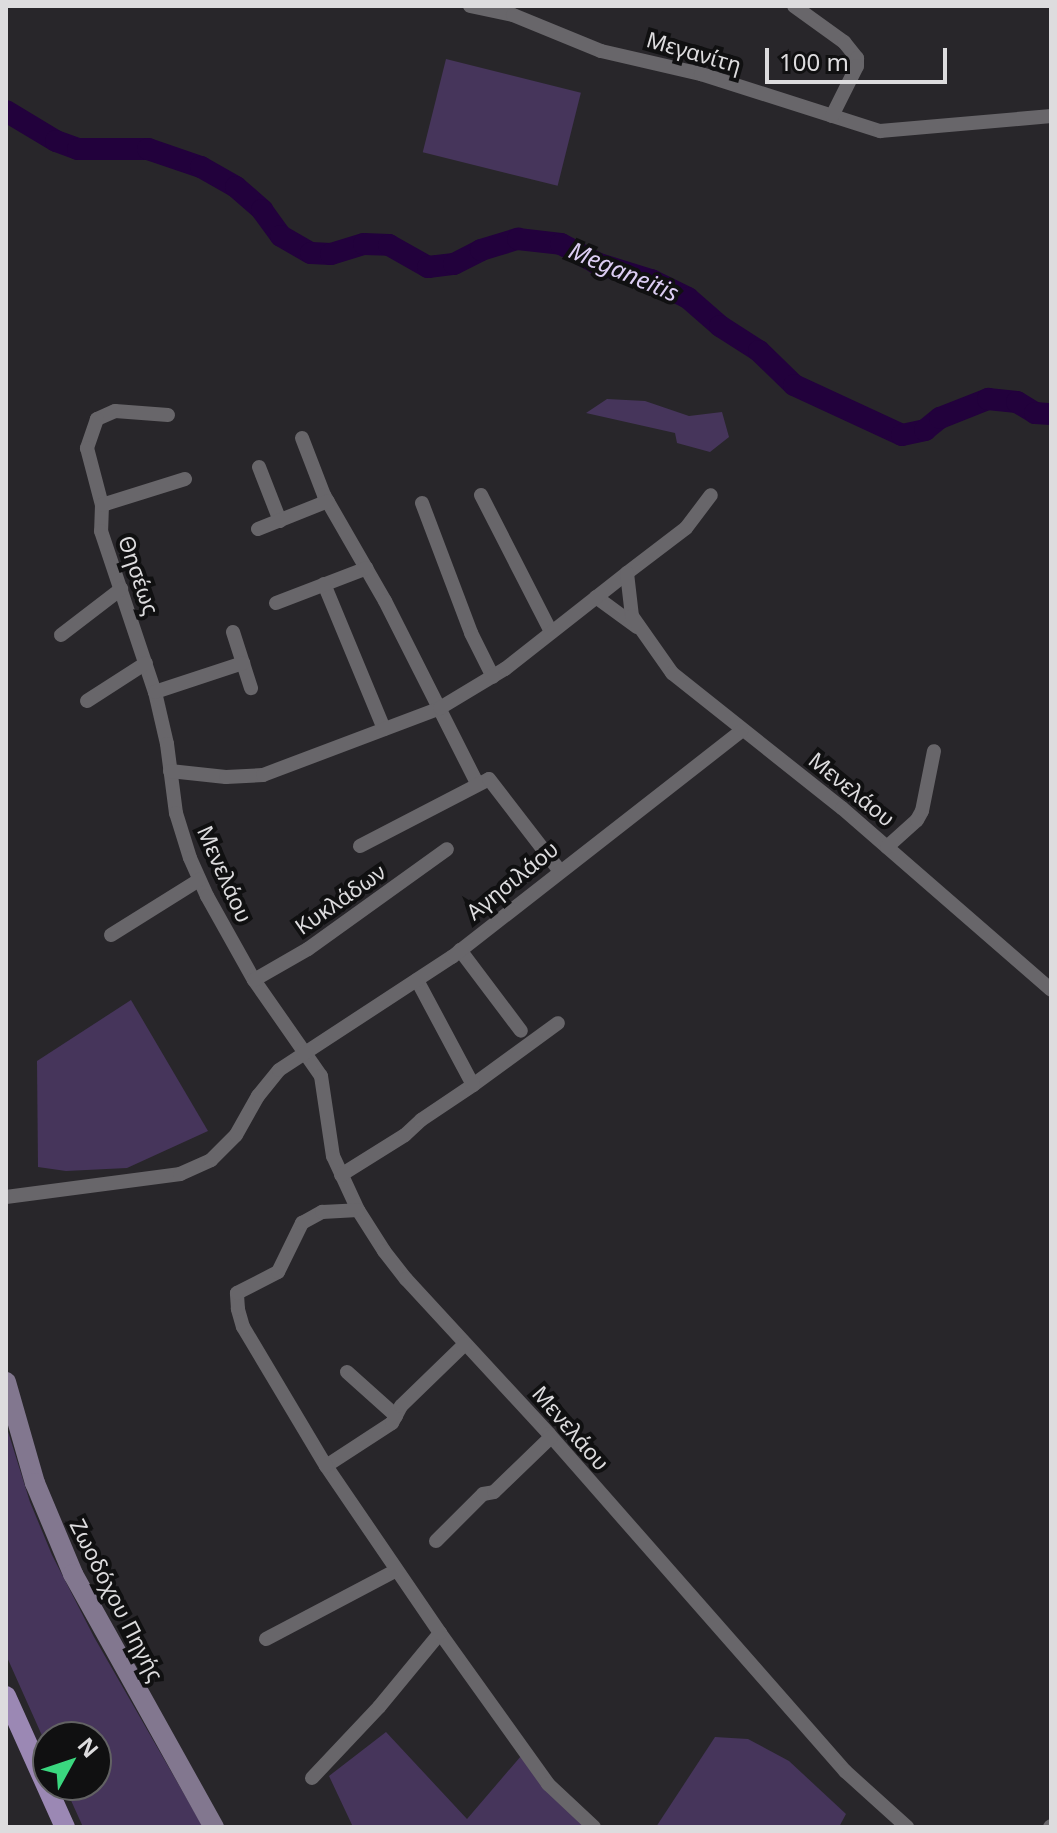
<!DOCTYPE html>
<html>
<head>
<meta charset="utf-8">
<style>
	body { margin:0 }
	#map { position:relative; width:1057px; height:1833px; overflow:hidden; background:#28262a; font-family:"Noto Sans",sans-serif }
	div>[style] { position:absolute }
	.green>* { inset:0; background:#46355b; transform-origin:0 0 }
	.river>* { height:22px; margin:-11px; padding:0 11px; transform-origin:11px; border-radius:11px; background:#22013c }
	.minor>* { height:14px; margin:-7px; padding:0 7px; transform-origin:7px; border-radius:7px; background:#68666a }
	.secondary>* { height:20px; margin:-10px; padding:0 10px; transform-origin:10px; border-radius:10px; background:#82778f }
	.primary>* { height:20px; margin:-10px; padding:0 10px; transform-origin:10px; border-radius:10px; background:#9b88b4 }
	span { translate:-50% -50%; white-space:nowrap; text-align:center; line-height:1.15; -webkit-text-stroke:8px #101011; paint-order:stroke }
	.street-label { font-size:22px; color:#dddcde }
	.water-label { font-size:24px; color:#dccdf3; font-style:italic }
	.frame { position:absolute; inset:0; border:8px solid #dddcde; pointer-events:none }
	.north { position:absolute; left:32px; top:1721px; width:80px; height:80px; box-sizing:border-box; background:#101011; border:2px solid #626263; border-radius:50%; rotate:50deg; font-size:22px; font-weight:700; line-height:32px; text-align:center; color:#dddcde }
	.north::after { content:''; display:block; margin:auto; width:28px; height:36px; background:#3ad77f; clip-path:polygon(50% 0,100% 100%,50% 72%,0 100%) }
	.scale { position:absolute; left:765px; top:48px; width:182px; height:36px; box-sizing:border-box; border:4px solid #dddcde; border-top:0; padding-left:10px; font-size:24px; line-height:28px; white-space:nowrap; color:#dddcde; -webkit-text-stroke:6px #101011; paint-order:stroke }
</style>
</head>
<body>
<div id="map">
	<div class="green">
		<div style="left:446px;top:59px;width:139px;height:96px;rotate:14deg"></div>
		<div style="clip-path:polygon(607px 399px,645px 401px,689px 416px,722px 412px,729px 437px,710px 452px,677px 443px,675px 433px,586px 413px)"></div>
		<div style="clip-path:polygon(131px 1000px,208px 1131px,127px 1168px,66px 1171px,38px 1167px,37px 1061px)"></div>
		<div style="clip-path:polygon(6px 1425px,30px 1502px,52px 1555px,94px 1637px,203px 1827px,83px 1827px,64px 1785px,96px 1785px,96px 1737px,48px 1737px,48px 1749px,6px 1655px)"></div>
		<div style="clip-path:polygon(386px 1732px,467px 1819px,527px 1749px,549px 1781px,597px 1827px,353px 1827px,329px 1776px)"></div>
		<div style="clip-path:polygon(715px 1737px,748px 1739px,789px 1761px,846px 1814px,839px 1827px,656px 1827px)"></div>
	</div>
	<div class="river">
		<div style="left:6px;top:111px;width:58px;rotate:31deg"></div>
		<div style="left:56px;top:141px;width:23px;rotate:20deg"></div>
		<div style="left:78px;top:149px;width:70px"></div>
		<div style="left:148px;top:149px;width:56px;rotate:18.8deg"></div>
		<div style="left:201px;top:167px;width:40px;rotate:29.7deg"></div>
		<div style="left:236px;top:187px;width:35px;rotate:41deg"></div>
		<div style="left:262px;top:210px;width:32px;rotate:54deg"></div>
		<div style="left:281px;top:236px;width:34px;rotate:30deg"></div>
		<div style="left:311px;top:253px;width:20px;rotate:3deg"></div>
		<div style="left:331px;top:254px;width:34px;rotate:-17deg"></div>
		<div style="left:364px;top:244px;width:25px;rotate:2deg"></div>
		<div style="left:389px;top:245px;width:45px;rotate:29.4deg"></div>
		<div style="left:428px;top:267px;width:26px;rotate:-7deg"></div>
		<div style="left:454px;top:264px;width:30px;rotate:-27deg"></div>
		<div style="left:481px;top:250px;width:39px;rotate:-17deg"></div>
		<div style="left:518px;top:239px;width:43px;rotate:6.6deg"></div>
		<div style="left:561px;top:244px;width:40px;rotate:28deg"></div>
		<div style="left:596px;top:263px;width:58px;rotate:17.2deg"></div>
		<div style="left:651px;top:280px;width:41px;rotate:25.9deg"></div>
		<div style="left:688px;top:298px;width:43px;rotate:41.2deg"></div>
		<div style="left:720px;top:326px;width:46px;rotate:32.7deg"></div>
		<div style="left:759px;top:351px;width:49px;rotate:44.2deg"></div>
		<div style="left:794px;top:385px;width:119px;rotate:24.8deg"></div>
		<div style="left:902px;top:435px;width:24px;rotate:-12deg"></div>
		<div style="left:925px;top:430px;width:19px;rotate:-39deg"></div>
		<div style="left:940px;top:418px;width:52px;rotate:-21.6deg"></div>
		<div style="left:988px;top:399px;width:29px;rotate:6deg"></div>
		<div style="left:1017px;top:402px;width:21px;rotate:31deg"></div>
		<div style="left:1035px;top:413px;width:16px;rotate:4deg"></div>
	</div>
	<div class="minor">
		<div style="left:470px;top:6px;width:44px;rotate:11.8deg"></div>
		<div style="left:513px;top:15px;width:95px;rotate:22.2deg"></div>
		<div style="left:601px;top:51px;width:103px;rotate:13deg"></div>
		<div style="left:701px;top:74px;width:188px;rotate:17.7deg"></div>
		<div style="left:880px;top:131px;width:172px;rotate:-5deg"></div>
		<div style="left:794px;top:6px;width:62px;rotate:35.8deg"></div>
		<div style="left:844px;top:42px;width:21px;rotate:51deg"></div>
		<div style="left:857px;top:58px;width:8px;rotate:90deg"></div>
		<div style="left:857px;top:66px;width:56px;rotate:116.6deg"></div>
		<div style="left:168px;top:415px;width:53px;rotate:-175.7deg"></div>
		<div style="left:115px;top:411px;width:20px;rotate:156deg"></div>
		<div style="left:97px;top:419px;width:31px;rotate:109deg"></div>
		<div style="left:87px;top:448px;width:59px;rotate:75.3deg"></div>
		<div style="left:102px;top:505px;width:26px;rotate:92deg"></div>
		<div style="left:101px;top:531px;width:170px;rotate:71.5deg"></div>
		<div style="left:155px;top:692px;width:53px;rotate:77deg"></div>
		<div style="left:167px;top:744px;width:70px;rotate:82.6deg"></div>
		<div style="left:176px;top:813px;width:47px;rotate:72.7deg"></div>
		<div style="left:190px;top:858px;width:42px;rotate:65.9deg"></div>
		<div style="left:207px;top:896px;width:96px;rotate:60.8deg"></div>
		<div style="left:254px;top:980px;width:117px;rotate:55.1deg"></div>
		<div style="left:321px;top:1076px;width:81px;rotate:81.5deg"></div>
		<div style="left:333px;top:1156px;width:60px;rotate:65.2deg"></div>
		<div style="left:358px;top:1210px;width:49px;rotate:57.6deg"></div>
		<div style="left:384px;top:1251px;width:36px;rotate:52deg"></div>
		<div style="left:406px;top:1279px;width:211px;rotate:47.3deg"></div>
		<div style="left:549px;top:1434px;width:449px;rotate:48.7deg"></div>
		<div style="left:845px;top:1771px;width:84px;rotate:42.1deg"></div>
		<div style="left:302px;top:438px;width:61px;rotate:68.9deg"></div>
		<div style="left:324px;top:495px;width:122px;rotate:60.1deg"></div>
		<div style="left:385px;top:601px;width:204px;rotate:63.2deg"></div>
		<div style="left:259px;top:467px;width:58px;rotate:68.7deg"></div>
		<div style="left:481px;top:495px;width:154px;rotate:62.9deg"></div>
		<div style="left:422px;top:503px;width:139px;rotate:69.3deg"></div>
		<div style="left:471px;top:633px;width:49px;rotate:63.4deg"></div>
		<div style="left:102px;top:505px;width:87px;rotate:-17.4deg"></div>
		<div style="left:258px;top:529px;width:75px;rotate:-21.8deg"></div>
		<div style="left:627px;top:573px;width:74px;rotate:-37.3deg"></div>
		<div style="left:686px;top:528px;width:41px;rotate:-52.9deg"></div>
		<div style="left:324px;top:584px;width:157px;rotate:67.5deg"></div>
		<div style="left:596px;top:597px;width:51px;rotate:36.2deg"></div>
		<div style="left:276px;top:603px;width:97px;rotate:-21deg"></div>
		<div style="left:233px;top:632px;width:59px;rotate:72.2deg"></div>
		<div style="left:61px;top:635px;width:76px;rotate:-37.5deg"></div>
		<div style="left:155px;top:692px;width:93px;rotate:-18.2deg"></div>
		<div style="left:87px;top:701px;width:70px;rotate:-32.8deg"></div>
		<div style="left:170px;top:771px;width:56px;rotate:6.1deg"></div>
		<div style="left:226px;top:777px;width:37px;rotate:-3deg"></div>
		<div style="left:263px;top:775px;width:189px;rotate:-20.7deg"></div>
		<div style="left:440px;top:708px;width:76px;rotate:-31deg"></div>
		<div style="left:505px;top:669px;width:155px;rotate:-38.2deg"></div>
		<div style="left:627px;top:573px;width:43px;rotate:83.4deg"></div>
		<div style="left:632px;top:616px;width:70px;rotate:54.9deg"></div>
		<div style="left:672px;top:673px;width:217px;rotate:38.5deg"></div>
		<div style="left:842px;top:808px;width:277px;rotate:41deg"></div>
		<div style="left:360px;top:846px;width:145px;rotate:-27.4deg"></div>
		<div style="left:489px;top:779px;width:115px;rotate:52.4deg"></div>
		<div style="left:887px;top:847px;width:40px;rotate:-42deg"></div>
		<div style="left:917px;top:820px;width:10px;rotate:-61deg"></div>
		<div style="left:922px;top:811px;width:61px;rotate:-78.7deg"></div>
		<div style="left:111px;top:935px;width:104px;rotate:-32deg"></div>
		<div style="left:460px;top:950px;width:101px;rotate:53deg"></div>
		<div style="left:254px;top:980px;width:62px;rotate:-29.9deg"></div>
		<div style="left:308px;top:949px;width:171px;rotate:-35.7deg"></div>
		<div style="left:473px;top:1085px;width:105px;rotate:-36.1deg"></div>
		<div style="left:341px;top:1175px;width:75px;rotate:-32deg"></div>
		<div style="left:405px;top:1135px;width:22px;rotate:-43deg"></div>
		<div style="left:421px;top:1120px;width:63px;rotate:-33.9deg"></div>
		<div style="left:473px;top:1085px;width:119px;rotate:-118.1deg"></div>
		<div style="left:6px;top:1197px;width:176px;rotate:-7.5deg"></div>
		<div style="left:180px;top:1174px;width:34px;rotate:-24deg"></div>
		<div style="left:211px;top:1160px;width:35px;rotate:-45deg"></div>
		<div style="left:236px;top:1135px;width:45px;rotate:-60.6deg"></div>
		<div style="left:258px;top:1096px;width:33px;rotate:-51deg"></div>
		<div style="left:279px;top:1070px;width:207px;rotate:-33.2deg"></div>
		<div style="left:452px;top:957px;width:367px;rotate:-38deg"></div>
		<div style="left:347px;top:1372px;width:66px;rotate:41.9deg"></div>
		<div style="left:326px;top:1466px;width:79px;rotate:-33.1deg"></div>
		<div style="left:392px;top:1423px;width:19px;rotate:-62deg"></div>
		<div style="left:401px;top:1406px;width:89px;rotate:-44.1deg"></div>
		<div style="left:436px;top:1541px;width:66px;rotate:-45deg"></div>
		<div style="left:483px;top:1494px;width:11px;rotate:-10deg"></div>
		<div style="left:494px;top:1492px;width:79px;rotate:-44deg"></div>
		<div style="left:440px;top:1633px;width:186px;rotate:54.4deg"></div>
		<div style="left:548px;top:1784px;width:63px;rotate:43.1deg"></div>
		<div style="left:266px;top:1639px;width:146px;rotate:-27.8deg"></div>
		<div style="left:312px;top:1778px;width:98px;rotate:-46.7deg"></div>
		<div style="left:379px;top:1707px;width:96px;rotate:-50.5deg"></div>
		<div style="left:440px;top:1633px;width:202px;rotate:-124.3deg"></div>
		<div style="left:326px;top:1466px;width:162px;rotate:-120.8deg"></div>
		<div style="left:243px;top:1327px;width:19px;rotate:-106deg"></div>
		<div style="left:238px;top:1309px;width:16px;rotate:-94deg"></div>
		<div style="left:237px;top:1293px;width:46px;rotate:-27.1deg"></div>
		<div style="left:278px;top:1272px;width:55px;rotate:-63.9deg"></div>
		<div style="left:302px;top:1223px;width:23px;rotate:-29deg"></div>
		<div style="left:322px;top:1212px;width:36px;rotate:-3deg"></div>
		<div style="left:1050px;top:1827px;width:1px;rotate:-45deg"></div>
	</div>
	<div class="secondary">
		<div style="left:6px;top:1382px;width:105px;rotate:74deg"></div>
		<div style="left:35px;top:1483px;width:99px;rotate:67.3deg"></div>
		<div style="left:73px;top:1574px;width:290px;rotate:60.9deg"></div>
	</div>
	<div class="primary">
		<div style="left:6px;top:1696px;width:144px;rotate:65.8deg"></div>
	</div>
	<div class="street-label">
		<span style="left:694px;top:52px;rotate:16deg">Μεγανίτη</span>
		<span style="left:139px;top:575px;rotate:71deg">Θησέως</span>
		<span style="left:852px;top:789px;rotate:39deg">Μενελάου</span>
		<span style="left:225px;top:874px;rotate:66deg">Μενελάου</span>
		<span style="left:512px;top:880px;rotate:-39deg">Αγησιλάου</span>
		<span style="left:340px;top:899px;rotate:-35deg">Κυκλάδων</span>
		<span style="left:571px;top:1428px;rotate:49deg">Μενελάου</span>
		<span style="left:117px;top:1600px;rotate:63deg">Ζωοδόχου Πηγής</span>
	</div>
	<div class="water-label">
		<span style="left:624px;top:271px;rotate:23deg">Meganeitis</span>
	</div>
	<div class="frame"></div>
	<div class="north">N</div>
	<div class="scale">100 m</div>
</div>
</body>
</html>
